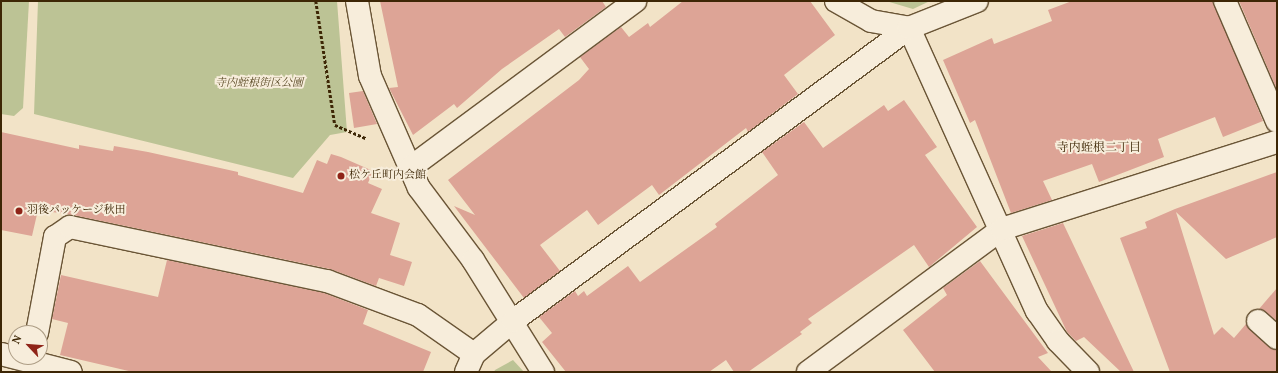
<!DOCTYPE html>
<html>
<head>
<meta charset="utf-8">
<style>
	body { margin:0 }
	#map { position:relative; width:1278px; height:373px; overflow:hidden; background:#f2e3c7; font-family:Vollkorn,"Noto Serif JP",serif }
	div>[style] { position:absolute }
	.green>* { inset:0; background:#bcc395 }
	.building>* { inset:0; background:#dda496 }
	.path>* { height:2.5px; margin-top:-1.25px; transform-origin:0; background:repeating-linear-gradient(90deg,#3d2605 0 3px,transparent 0 5px) }
	.roads { filter:drop-shadow(1px 0 #6a5536) drop-shadow(-1px 0 #6a5536) drop-shadow(0 1px #6a5536) drop-shadow(0 -1px #6a5536) }
	.minor>* { height:22px; margin:-11px; padding:0 11px; transform-origin:11px; border-radius:11px; background:#f7eddb }
	.dots>* { width:11px; height:11px; translate:-50% -50%; box-sizing:border-box; border:2px solid #f7eddb; border-radius:50% }
	span { translate:-50% -50%; white-space:nowrap; text-align:center; line-height:1.15; -webkit-text-stroke:4px #f7eddb; paint-order:stroke }
	.park-label { font-size:11px; color:#5d4d29; font-style:italic }
	.poi-label { font-size:11px; color:#3d2605 }
	.left { translate:0 -50%; text-align:left }
	.neighbourhood-label { font-size:12px; color:#3d2605 }
	.frame { position:absolute; inset:0; border:2px solid #3d2605; pointer-events:none }
	.north { position:absolute; left:8px; top:325px; width:40px; height:40px; box-sizing:border-box; background:#f7eddb; border:1px solid #ad9d85; border-radius:50%; rotate:296deg; font-size:11px; font-weight:700; line-height:16px; text-align:center; color:#3d2605 }
	.north::after { content:''; display:block; margin:auto; width:14px; height:18px; background:#8f2418; clip-path:polygon(50% 0,100% 100%,50% 72%,0 100%) }
</style>
</head>
<body>
<div id="map">
	<div class="green">
		<div style="clip-path:polygon(1px 1px,29px 1px,23px 108px,14px 116px,1px 114px)"></div>
		<div style="clip-path:polygon(38px 1px,337px 1px,347px 132px,330px 135px,293px 178px,34px 114px)"></div>
		<div style="clip-path:polygon(886px 1px,930px 1px,913px 9px)"></div>
		<div style="clip-path:polygon(513px 360px,524px 372px,494px 372px,495px 370px)"></div>
	</div>
	<div class="building">
		<div style="clip-path:polygon(380px 1px,602px 1px,606px 7px,565px 37px,559px 29px,502px 69px,457px 108px,454px 104px,413px 135px,389px 88px,398px 87px)"></div>
		<div style="clip-path:polygon(683px 1px,810px 1px,835px 35px,784px 75px,798px 94px,748px 132px,746px 128px,659px 195px,652px 185px,598px 225px,587px 210px,540px 245px,560px 271px,524px 298px,454px 206px,475px 215px,448px 180px,579px 80px,589px 69px,580px 57px,621px 27px,629px 37px,648px 23px,650px 27px)"></div>
		<div style="clip-path:polygon(1072px 1px,1213px 1px,1263px 121px,1223px 137px,1215px 117px,1158px 139px,1164px 157px,1099px 182px,1092px 164px,1043px 181px,1052px 200px,1011px 213px,975px 120px,970px 123px,943px 60px,992px 38px,994px 44px,1052px 21px,1048px 10px)"></div>
		<div style="clip-path:polygon(1239px 1px,1277px 1px,1277px 90px)"></div>
		<div style="clip-path:polygon(363px 91px,377px 124px,354px 128px,349px 93px)"></div>
		<div style="clip-path:polygon(904px 100px,937px 147px,925px 155px,977px 227px,929px 267px,914px 245px,808px 319px,812px 323px,800px 332px,802px 334px,748px 372px,734px 372px,726px 360px,709px 372px,566px 372px,542px 342px,552px 333px,539px 317px,575px 291px,578px 296px,584px 291px,587px 296px,628px 266px,640px 282px,717px 227px,715px 224px,778px 175px,762px 152px,804px 122px,823px 148px,884px 105px,888px 111px)"></div>
		<div style="clip-path:polygon(1px 132px,79px 149px,79px 145px,113px 151px,114px 146px,148px 152px,238px 172px,238px 175px,303px 193px,317px 160px,327px 164px,331px 154px,341px 157px,373px 171px,368px 183px,382px 189px,371px 213px,400px 223px,390px 255px,412px 262px,404px 286px,379px 278px,376px 286px,330px 269px,73px 215px,38px 210px,32px 236px,1px 230px)"></div>
		<div style="clip-path:polygon(1277px 172px,1277px 237px,1226px 259px,1176px 212px,1214px 335px,1222px 327px,1234px 338px,1246px 324px,1269px 347px,1277px 350px,1277px 372px,1170px 372px,1120px 238px,1147px 228px,1145px 222px,1175px 209px)"></div>
		<div style="clip-path:polygon(1063px 223px,1082px 263px,1134px 372px,1121px 372px,1084px 337px,1076px 341px,1067px 332px,1022px 236px)"></div>
		<div style="clip-path:polygon(167px 260px,324px 293px,368px 310px,363px 324px,431px 352px,423px 372px,133px 372px,60px 355px,68px 323px,52px 319px,61px 275px,158px 297px)"></div>
		<div style="clip-path:polygon(980px 261px,1048px 353px,1038px 357px,1052px 372px,935px 372px,903px 330px,947px 295px,943px 288px)"></div>
		<div style="clip-path:polygon(1277px 288px,1277px 321px,1259px 309px)"></div>
	</div>
	<div class="path">
		<div style="left:316px;top:1px;width:125px;rotate:81.3deg"></div>
		<div style="left:335px;top:125px;width:34px;rotate:23deg"></div>
	</div>
	<div class="roads">
		<div class="minor">
			<div style="left:357px;top:1px;width:76px;rotate:80.2deg"></div>
			<div style="left:370px;top:76px;width:122px;rotate:66.4deg"></div>
			<div style="left:419px;top:188px;width:90px;rotate:53.1deg"></div>
			<div style="left:473px;top:260px;width:132px;rotate:58deg"></div>
			<div style="left:836px;top:1px;width:40px;rotate:29.7deg"></div>
			<div style="left:871px;top:21px;width:39px;rotate:10deg"></div>
			<div style="left:1225px;top:1px;width:131px;rotate:66.6deg"></div>
			<div style="left:909px;top:28px;width:311px;rotate:65.7deg"></div>
			<div style="left:1037px;top:311px;width:37px;rotate:55deg"></div>
			<div style="left:1058px;top:341px;width:43px;rotate:45.9deg"></div>
			<div style="left:411px;top:167px;width:279px;rotate:-36.5deg"></div>
			<div style="left:1258px;top:321px;width:25px;rotate:42deg"></div>
			<div style="left:37px;top:333px;width:98px;rotate:-79.4deg"></div>
			<div style="left:55px;top:237px;width:18px;rotate:-34deg"></div>
			<div style="left:70px;top:227px;width:263px;rotate:11.9deg"></div>
			<div style="left:327px;top:281px;width:97px;rotate:20.5deg"></div>
			<div style="left:418px;top:315px;width:68px;rotate:34.9deg"></div>
			<div style="left:474px;top:354px;width:20px;rotate:114deg"></div>
			<div style="left:1px;top:354px;width:72px;rotate:14.4deg"></div>
			<div style="left:474px;top:354px;width:51px;rotate:-40.2deg"></div>
			<div style="left:513px;top:321px;width:493px;rotate:-36.5deg"></div>
			<div style="left:909px;top:28px;width:73px;rotate:-21.7deg"></div>
			<div style="left:808px;top:372px;width:241px;rotate:-36.4deg"></div>
			<div style="left:1002px;top:229px;width:288px;rotate:-17.6deg"></div>
		</div>
	</div>
	<div class="dots">
		<div style="left:341px;top:176px;background:#8f2418"></div>
		<div style="left:19px;top:211px;background:#8f2418"></div>
	</div>
	<div class="park-label">
		<span style="left:259px;top:84px">寺内蛭根街区公園</span>
	</div>
	<div class="poi-label">
		<span class="left" style="left:349px;top:176px">松ケ丘町内会館</span>
		<span class="left" style="left:27px;top:211px">羽後パッケージ秋田</span>
	</div>
	<div class="neighbourhood-label">
		<span style="left:1099px;top:149px">寺内蛭根二丁目</span>
	</div>
	<div class="frame"></div>
	<div class="north">N</div>
</div>
</body>
</html>
